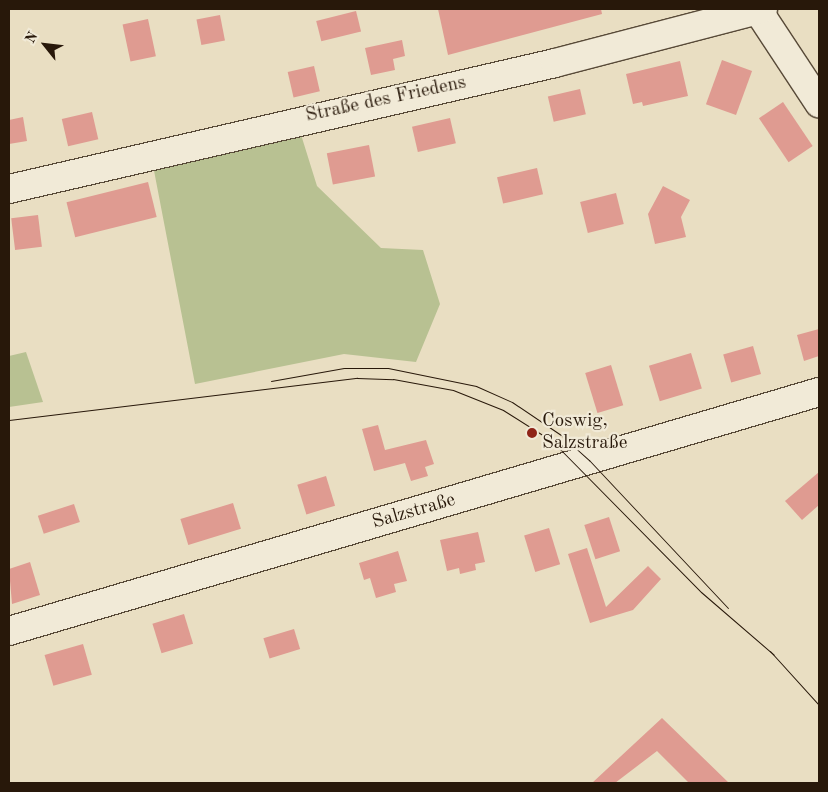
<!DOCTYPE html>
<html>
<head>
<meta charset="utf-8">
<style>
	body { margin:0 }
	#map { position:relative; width:828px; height:792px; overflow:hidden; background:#e9dec2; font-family:"Old Standard TT",serif }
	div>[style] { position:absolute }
	.green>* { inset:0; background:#b8c192 }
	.building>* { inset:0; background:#df9b91; transform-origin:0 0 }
	.roads { filter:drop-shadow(1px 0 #584a38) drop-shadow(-1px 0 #584a38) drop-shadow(0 1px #584a38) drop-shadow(0 -1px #584a38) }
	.minor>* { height:28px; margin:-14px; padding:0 14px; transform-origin:14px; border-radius:14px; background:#f1ead7 }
	.tram>* { height:1px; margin:-0.5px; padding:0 0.5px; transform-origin:0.5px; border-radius:0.5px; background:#28180a }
	.dots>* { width:14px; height:14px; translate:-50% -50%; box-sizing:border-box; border:2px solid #f1ead7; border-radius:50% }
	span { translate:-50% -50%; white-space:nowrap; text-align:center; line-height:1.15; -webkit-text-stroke:4.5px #f1ead7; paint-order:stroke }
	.street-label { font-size:19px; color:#28180a }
	.poi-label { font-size:19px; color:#28180a }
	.left { translate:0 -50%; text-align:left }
	.frame { position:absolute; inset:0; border:10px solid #28180a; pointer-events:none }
	.north { position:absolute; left:20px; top:20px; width:50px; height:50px; -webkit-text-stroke:4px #f1ead7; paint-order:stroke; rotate:299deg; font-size:14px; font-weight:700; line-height:20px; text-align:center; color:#28180a }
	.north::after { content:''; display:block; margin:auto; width:18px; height:22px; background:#28180a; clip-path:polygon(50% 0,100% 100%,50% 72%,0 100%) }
</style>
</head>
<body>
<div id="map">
	<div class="green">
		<div style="clip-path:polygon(298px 125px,317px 186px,381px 248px,423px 250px,440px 304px,416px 362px,344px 354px,195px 384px,151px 155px)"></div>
		<div style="clip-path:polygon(26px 352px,43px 402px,9px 407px,9px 356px)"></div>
	</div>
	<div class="building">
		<div style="clip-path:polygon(438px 9px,601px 9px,602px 14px,448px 55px)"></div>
		<div style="left:356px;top:11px;width:21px;height:41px;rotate:76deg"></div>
		<div style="left:220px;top:15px;width:26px;height:24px;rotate:79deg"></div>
		<div style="left:148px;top:19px;width:38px;height:26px;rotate:78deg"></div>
		<div style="clip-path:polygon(402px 40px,405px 56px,393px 59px,395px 70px,371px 75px,365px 48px)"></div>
		<div style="left:722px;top:60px;width:32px;height:47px;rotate:20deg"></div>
		<div style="clip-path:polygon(680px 61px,688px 96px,643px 106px,642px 102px,633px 104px,626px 74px)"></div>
		<div style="left:314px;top:66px;width:26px;height:27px;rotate:77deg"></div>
		<div style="left:580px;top:89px;width:26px;height:33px;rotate:77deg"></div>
		<div style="left:783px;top:102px;width:53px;height:29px;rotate:56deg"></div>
		<div style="left:92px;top:112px;width:28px;height:31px;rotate:77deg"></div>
		<div style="clip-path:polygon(23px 117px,27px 141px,9px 144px,9px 120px)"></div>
		<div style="left:450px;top:118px;width:26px;height:39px;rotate:77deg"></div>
		<div style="left:369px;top:145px;width:32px;height:43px;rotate:79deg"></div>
		<div style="left:537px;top:168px;width:27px;height:41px;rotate:77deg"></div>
		<div style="left:148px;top:182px;width:36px;height:84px;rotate:76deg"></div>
		<div style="clip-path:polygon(663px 186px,690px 200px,681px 217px,686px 237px,655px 244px,648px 214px)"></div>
		<div style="left:616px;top:193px;width:32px;height:37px;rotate:76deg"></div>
		<div style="left:38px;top:215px;width:32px;height:27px;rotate:83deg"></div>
		<div style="clip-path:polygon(819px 329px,819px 356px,804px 361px,797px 335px)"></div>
		<div style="left:753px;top:346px;width:29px;height:31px;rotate:74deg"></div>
		<div style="left:691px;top:353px;width:37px;height:44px;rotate:73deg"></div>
		<div style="left:611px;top:365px;width:42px;height:27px;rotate:73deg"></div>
		<div style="clip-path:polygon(378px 425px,385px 450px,426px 440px,434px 464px,425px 467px,428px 476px,411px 481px,405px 463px,374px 471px,362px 429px)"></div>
		<div style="clip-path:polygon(819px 472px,819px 505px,802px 520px,785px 501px)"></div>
		<div style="left:326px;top:476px;width:31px;height:30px;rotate:73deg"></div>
		<div style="left:233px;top:503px;width:27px;height:55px;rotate:73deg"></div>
		<div style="left:74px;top:504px;width:19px;height:38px;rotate:72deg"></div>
		<div style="left:609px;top:517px;width:36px;height:26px;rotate:72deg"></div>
		<div style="left:549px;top:528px;width:38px;height:26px;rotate:73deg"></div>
		<div style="clip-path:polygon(478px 532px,485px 562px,475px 564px,476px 570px,460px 574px,459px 568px,447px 571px,440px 540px)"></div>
		<div style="clip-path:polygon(587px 548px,606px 607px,648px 566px,661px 579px,633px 610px,590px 623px,568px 554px)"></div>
		<div style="clip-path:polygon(398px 551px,407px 581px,394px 584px,396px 592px,376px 598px,370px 578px,364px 580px,359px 563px)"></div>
		<div style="clip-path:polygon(30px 562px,40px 595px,12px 604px,9px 569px)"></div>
		<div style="left:184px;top:614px;width:31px;height:33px;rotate:73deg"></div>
		<div style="left:294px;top:629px;width:21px;height:32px;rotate:73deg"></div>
		<div style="left:83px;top:644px;width:32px;height:40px;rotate:74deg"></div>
		<div style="clip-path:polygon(662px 718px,729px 783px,689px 783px,657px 751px,615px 783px,592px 783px)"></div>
	</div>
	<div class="roads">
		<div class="minor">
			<div style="left:757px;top:9px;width:113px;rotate:56.6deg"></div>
			<div style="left:9px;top:189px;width:560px;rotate:-12.99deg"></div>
			<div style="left:555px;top:63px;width:215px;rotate:-14.6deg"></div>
			<div style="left:9px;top:631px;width:845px;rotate:-16.44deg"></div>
		</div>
	</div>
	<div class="tram">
		<div style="left:271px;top:381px;width:74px;rotate:-10.1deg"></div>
		<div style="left:344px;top:368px;width:44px"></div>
		<div style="left:388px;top:368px;width:90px;rotate:11.6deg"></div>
		<div style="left:476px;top:386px;width:39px;rotate:24deg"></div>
		<div style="left:512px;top:402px;width:59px;rotate:34deg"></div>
		<div style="left:561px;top:435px;width:38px;rotate:42deg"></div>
		<div style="left:589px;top:460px;width:203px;rotate:46.8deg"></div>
		<div style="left:9px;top:420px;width:351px;rotate:-6.9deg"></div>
		<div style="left:357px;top:378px;width:36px;rotate:2deg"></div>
		<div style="left:393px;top:379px;width:61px;rotate:10.4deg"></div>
		<div style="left:453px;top:390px;width:54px;rotate:21.8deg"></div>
		<div style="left:503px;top:410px;width:58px;rotate:32.3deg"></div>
		<div style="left:552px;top:441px;width:212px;rotate:45.4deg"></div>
		<div style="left:701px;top:592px;width:96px;rotate:40.8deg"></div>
		<div style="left:770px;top:651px;width:73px;rotate:47.8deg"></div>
	</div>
	<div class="dots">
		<div style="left:532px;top:433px;background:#8f2418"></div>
	</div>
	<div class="street-label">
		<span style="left:386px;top:100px;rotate:-12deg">Straße des Friedens</span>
		<span style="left:414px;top:512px;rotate:-16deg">Salzstraße</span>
	</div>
	<div class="poi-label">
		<span class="left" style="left:542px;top:433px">Coswig,<br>Salzstraße</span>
	</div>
	<div class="frame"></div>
	<div class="north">N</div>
</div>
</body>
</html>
